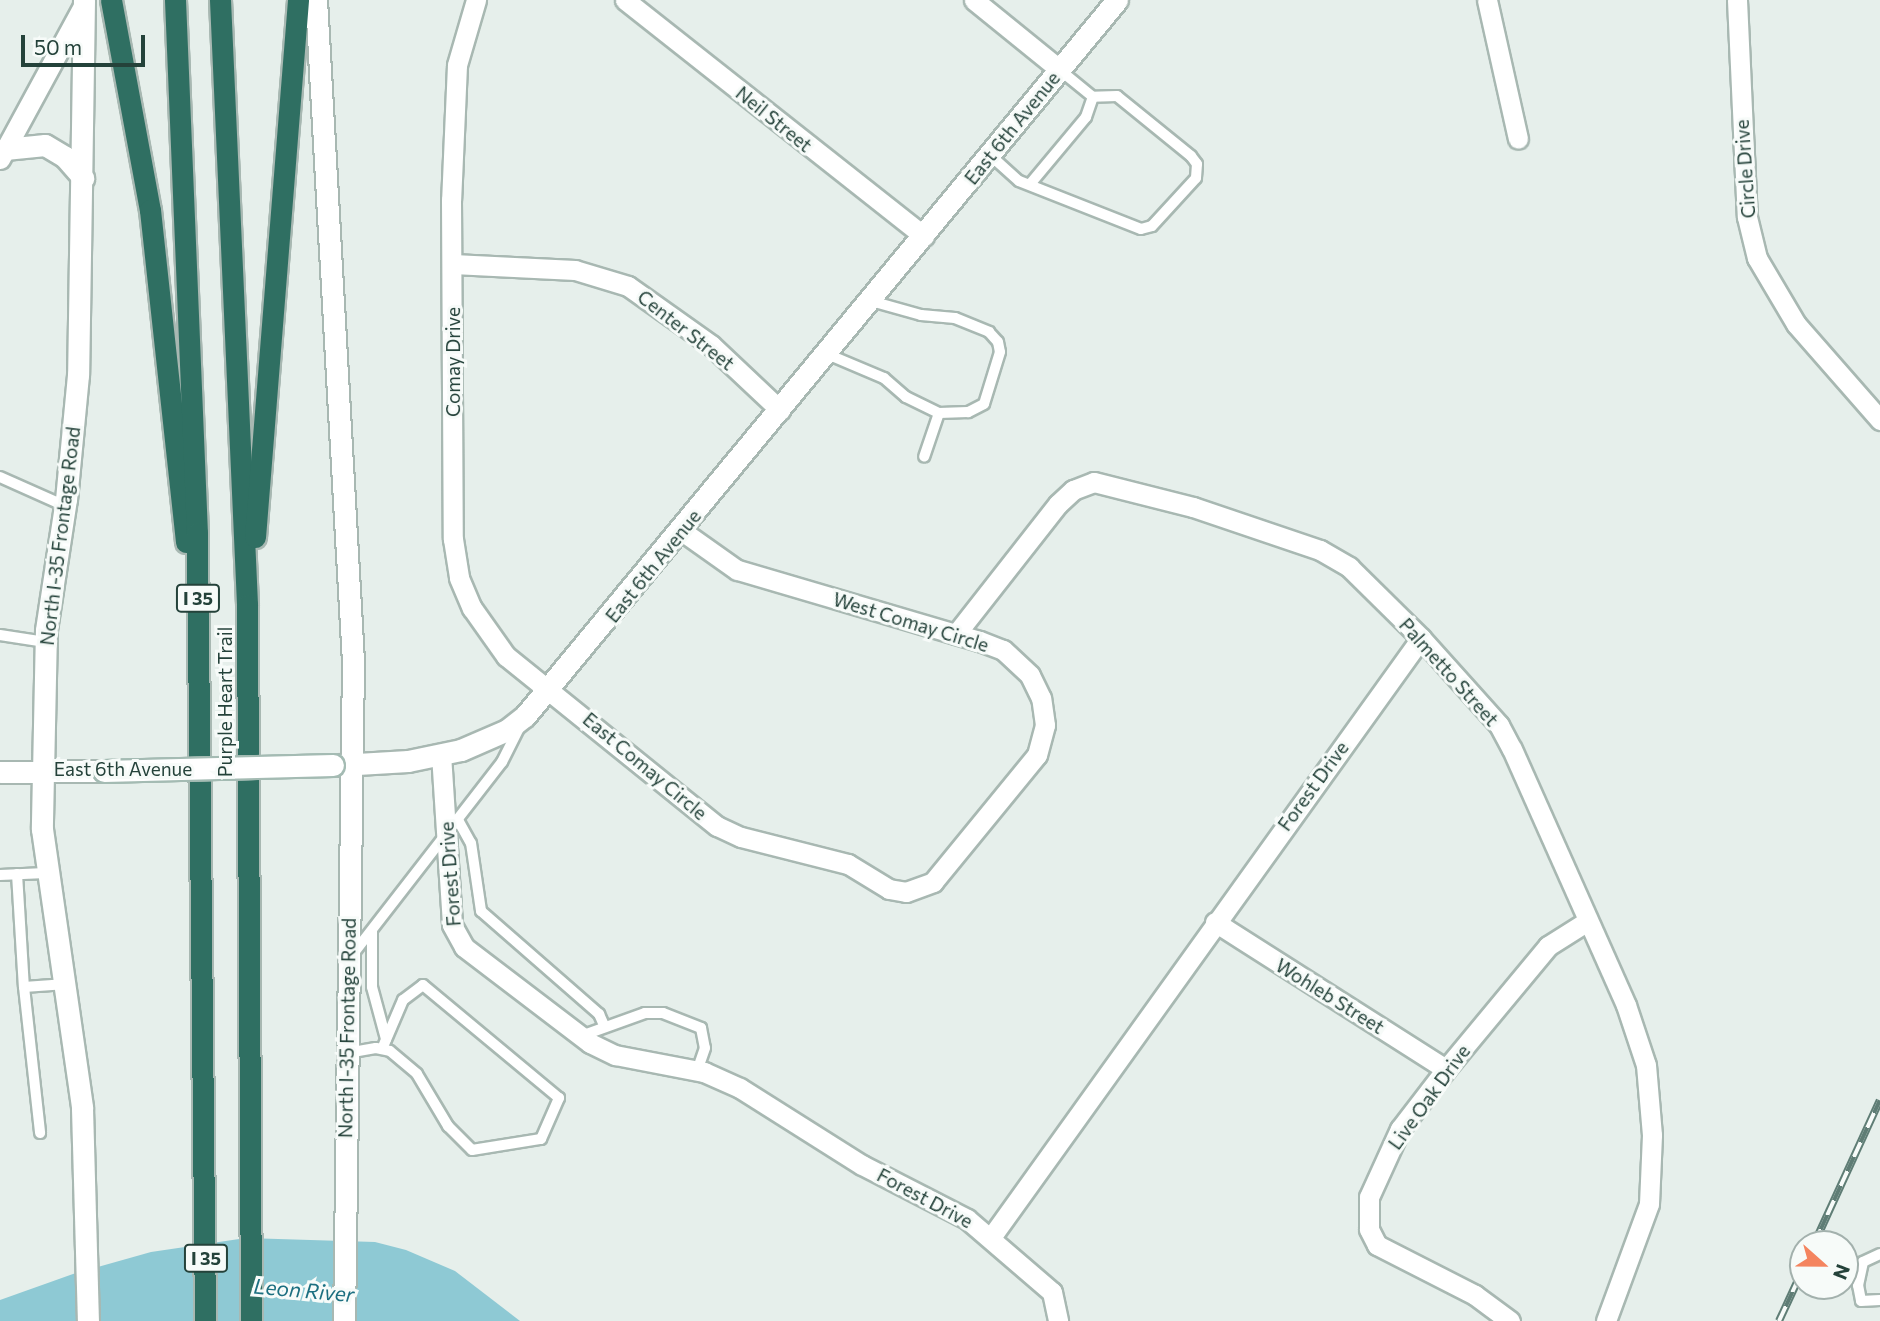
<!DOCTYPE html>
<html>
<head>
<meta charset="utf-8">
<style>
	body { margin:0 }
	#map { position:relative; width:1880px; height:1321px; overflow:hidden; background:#e6efeb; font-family:Commissioner,sans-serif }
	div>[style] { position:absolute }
	.water>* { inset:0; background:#8ec9d4 }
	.roads { filter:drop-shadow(2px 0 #a8b8b2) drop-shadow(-2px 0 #a8b8b2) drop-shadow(0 2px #a8b8b2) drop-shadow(0 -2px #a8b8b2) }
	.service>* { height:10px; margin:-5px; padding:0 5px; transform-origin:5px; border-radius:5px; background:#fff }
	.minor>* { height:19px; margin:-9.5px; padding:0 9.5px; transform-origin:9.5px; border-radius:9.5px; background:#fff }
	.secondary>* { height:21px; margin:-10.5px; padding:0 10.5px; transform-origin:10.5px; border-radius:10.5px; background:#fff }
	.motorway>* { height:21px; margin:-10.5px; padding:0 10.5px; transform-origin:10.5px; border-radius:10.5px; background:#2f6f62 }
	.rail>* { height:8px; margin-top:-4px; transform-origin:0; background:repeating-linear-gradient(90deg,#f7fbf9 0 16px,#5f7d75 0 32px); box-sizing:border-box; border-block:2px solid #5f7d75 }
	.bridges { filter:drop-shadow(2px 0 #a4bbb3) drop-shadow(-2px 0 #a4bbb3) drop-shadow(0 2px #a4bbb3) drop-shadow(0 -2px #a4bbb3) }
	.secondary-bridge>* { height:21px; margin:-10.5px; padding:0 10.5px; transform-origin:10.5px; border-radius:10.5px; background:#fff }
	span { translate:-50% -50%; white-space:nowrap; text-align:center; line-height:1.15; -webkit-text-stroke:6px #f7fbf9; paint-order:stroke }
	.shield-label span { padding:2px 5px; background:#f7fbf9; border:2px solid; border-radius:5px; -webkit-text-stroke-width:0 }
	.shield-label { font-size:18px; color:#24423a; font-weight:700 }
	.street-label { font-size:19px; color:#24423a }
	.water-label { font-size:21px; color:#1c6f80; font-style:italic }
	.north { position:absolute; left:1789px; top:1230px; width:70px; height:70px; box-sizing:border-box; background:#f7fbf9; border:2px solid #a3b1ad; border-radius:50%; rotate:111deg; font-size:19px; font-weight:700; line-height:28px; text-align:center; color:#24423a }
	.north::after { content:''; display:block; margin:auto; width:24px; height:32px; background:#f4845f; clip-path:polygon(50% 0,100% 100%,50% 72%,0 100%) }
	.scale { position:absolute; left:21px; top:35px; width:124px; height:32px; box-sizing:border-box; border:4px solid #24423a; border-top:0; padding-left:9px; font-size:21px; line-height:24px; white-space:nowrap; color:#24423a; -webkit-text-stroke:5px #f7fbf9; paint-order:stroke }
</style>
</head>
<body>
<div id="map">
	<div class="water">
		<div style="clip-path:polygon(246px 1238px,375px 1242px,406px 1250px,455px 1271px,520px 1321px,0 1321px,0 1300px,73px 1274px,151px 1252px)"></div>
	</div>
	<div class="roads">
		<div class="service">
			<div style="left:990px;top:155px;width:39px;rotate:42deg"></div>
			<div style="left:1019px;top:181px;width:131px;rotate:21.5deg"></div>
			<div style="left:1141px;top:229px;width:11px;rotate:-15deg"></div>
			<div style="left:1152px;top:226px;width:65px;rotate:-47.5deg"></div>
			<div style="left:1196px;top:178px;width:14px;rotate:-86deg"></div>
			<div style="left:1197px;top:164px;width:10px;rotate:-127deg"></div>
			<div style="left:1191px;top:156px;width:95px;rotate:-141deg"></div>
			<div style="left:1117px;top:96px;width:24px;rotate:178deg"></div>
			<div style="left:1093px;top:97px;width:43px;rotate:-140.7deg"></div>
			<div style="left:1031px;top:183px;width:86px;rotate:-50.2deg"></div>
			<div style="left:1086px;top:117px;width:21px;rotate:-71deg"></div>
			<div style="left:871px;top:301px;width:52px;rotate:15.6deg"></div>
			<div style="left:921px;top:315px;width:34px;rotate:5deg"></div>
			<div style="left:955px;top:318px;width:37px;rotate:22deg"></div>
			<div style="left:989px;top:332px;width:13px;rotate:48deg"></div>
			<div style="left:998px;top:342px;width:10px;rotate:79deg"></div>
			<div style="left:1000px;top:352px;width:54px;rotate:107.1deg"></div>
			<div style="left:984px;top:404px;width:18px;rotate:153deg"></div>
			<div style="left:968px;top:412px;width:29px;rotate:178deg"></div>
			<div style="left:827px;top:354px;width:62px;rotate:22.8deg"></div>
			<div style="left:884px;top:378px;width:29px;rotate:41deg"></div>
			<div style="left:906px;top:397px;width:37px;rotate:26deg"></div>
			<div style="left:939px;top:413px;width:46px;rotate:108.8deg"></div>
			<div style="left:0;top:477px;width:71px;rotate:24deg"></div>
			<div style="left:0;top:635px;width:46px;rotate:8.8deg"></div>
			<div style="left:458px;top:820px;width:26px;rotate:61deg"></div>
			<div style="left:471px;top:843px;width:69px;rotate:81.6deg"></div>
			<div style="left:481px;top:911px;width:157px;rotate:41.1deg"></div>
			<div style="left:599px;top:1014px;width:12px;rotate:66deg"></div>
			<div style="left:17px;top:874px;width:113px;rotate:86.5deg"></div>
			<div style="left:24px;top:987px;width:39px;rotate:-4deg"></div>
			<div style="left:0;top:875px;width:46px;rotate:-2.5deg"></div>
			<div style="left:372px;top:931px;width:56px;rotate:90deg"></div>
			<div style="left:372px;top:987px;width:54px;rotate:74.9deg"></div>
			<div style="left:353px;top:954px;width:243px;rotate:-52.2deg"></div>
			<div style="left:502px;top:762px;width:40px;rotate:-63.4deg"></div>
			<div style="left:24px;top:987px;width:147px;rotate:83.7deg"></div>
			<div style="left:581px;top:1036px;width:68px;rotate:-19.8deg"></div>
			<div style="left:645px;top:1013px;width:18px"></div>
			<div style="left:663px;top:1013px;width:41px;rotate:21.5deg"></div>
			<div style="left:701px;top:1028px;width:20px;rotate:79deg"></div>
			<div style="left:705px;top:1048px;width:24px;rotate:109deg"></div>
			<div style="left:347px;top:1053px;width:29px;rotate:-10deg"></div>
			<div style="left:376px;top:1048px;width:14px;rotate:12deg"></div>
			<div style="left:390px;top:1051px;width:35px;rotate:40deg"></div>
			<div style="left:417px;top:1074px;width:61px;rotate:59.2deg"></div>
			<div style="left:448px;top:1126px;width:34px;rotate:45deg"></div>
			<div style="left:472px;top:1150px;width:70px;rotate:-9.1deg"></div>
			<div style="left:541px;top:1139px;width:45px;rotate:-66.3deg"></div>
			<div style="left:559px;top:1098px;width:177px;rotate:-140.3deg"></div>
			<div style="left:423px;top:985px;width:25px;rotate:143deg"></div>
			<div style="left:403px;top:1000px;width:53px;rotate:113.2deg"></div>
			<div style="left:1880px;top:1254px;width:19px;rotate:155deg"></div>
			<div style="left:1863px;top:1262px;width:24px;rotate:102deg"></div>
			<div style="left:1858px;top:1285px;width:16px;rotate:79deg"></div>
			<div style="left:1861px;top:1301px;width:19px;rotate:-3deg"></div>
		</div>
		<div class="minor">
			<div style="left:476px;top:0;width:68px;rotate:106.3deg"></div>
			<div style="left:457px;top:65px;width:135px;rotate:92.5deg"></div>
			<div style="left:451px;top:200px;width:339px;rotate:89.7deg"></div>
			<div style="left:453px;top:539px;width:39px;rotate:81deg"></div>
			<div style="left:459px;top:578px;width:33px;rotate:67deg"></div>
			<div style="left:472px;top:608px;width:59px;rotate:54.7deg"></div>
			<div style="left:506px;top:656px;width:271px;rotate:38.9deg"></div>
			<div style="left:717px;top:826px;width:26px;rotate:25deg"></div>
			<div style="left:741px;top:837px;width:110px;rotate:14.2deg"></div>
			<div style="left:848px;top:864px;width:48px;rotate:31.4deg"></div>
			<div style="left:889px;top:889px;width:17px;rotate:10deg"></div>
			<div style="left:906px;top:892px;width:29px;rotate:-20deg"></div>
			<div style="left:933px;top:882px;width:164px;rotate:-50.7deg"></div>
			<div style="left:1037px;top:755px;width:31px;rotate:-75deg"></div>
			<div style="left:1045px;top:725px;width:27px;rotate:-98deg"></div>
			<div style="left:1041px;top:698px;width:25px;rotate:-116deg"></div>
			<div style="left:1030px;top:675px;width:37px;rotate:-137deg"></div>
			<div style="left:1003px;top:650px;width:26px;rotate:-159deg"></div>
			<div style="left:979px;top:641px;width:252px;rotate:-163.6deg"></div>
			<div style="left:737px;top:570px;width:67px;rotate:-144.7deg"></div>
			<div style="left:625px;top:0;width:381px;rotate:38.3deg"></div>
			<div style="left:974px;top:0;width:111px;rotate:39.1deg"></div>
			<div style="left:1487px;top:0;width:142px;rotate:77.4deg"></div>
			<div style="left:1737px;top:0;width:217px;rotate:87.4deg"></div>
			<div style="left:1747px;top:217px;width:42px;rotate:76.3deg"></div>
			<div style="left:1757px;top:258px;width:77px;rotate:59.4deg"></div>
			<div style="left:1796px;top:324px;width:128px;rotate:48.8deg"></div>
			<div style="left:0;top:159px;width:176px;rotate:-61.5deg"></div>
			<div style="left:453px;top:264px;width:122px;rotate:2.8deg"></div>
			<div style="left:575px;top:270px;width:55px;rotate:16.8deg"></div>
			<div style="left:628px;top:286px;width:102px;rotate:35.4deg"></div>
			<div style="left:711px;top:345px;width:95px;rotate:43.3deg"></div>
			<div style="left:956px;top:634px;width:165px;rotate:-51.9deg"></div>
			<div style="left:1058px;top:504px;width:21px;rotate:-43deg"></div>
			<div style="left:1073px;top:490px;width:22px;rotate:-21deg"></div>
			<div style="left:1094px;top:482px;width:102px;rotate:14.2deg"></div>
			<div style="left:1193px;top:507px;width:134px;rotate:18.7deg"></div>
			<div style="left:1320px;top:550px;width:34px;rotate:30deg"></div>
			<div style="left:1349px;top:567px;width:101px;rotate:44.6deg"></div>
			<div style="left:1421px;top:638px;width:117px;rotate:48.1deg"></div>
			<div style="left:1499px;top:725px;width:27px;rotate:62deg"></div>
			<div style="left:1512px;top:749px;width:280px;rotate:66deg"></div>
			<div style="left:1626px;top:1005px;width:63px;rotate:71.6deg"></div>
			<div style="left:1646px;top:1065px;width:70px;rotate:85.1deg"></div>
			<div style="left:1652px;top:1135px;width:69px;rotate:92.5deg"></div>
			<div style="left:1649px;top:1204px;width:125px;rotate:110.2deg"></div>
			<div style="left:441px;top:754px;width:171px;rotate:86.3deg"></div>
			<div style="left:452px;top:925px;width:25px;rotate:61deg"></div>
			<div style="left:464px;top:947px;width:158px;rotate:37.3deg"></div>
			<div style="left:590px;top:1043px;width:28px;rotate:26deg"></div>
			<div style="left:615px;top:1055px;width:91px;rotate:10.8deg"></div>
			<div style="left:704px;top:1072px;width:39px;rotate:24deg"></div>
			<div style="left:740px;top:1088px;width:144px;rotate:32.3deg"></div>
			<div style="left:862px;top:1165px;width:118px;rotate:27.2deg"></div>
			<div style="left:967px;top:1219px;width:112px;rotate:40.7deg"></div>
			<div style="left:1052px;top:1292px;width:30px;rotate:78deg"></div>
			<div style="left:1215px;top:922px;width:274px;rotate:32.5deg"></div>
			<div style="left:992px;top:1236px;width:736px;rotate:-54.34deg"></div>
			<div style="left:1510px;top:1321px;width:44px;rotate:-143.4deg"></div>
			<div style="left:1475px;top:1295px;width:110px;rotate:-153deg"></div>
			<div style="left:1377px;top:1245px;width:18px;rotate:-117deg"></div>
			<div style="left:1369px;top:1229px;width:32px;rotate:-90deg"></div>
			<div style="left:1369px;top:1197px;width:75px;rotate:-65.5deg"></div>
			<div style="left:1400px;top:1129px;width:76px;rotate:-52.5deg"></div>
			<div style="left:1446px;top:1069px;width:160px;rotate:-50.3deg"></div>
			<div style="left:1548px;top:946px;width:45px;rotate:-32.3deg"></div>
		</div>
		<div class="secondary">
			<div style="left:84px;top:0;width:375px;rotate:90.9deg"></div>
			<div style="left:78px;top:375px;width:125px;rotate:95.5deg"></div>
			<div style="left:66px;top:499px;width:133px;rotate:98.7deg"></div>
			<div style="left:46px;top:630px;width:199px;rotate:91.2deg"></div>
			<div style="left:42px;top:829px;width:282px;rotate:81.8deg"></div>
			<div style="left:82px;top:1108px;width:213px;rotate:88.4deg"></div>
			<div style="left:316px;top:0;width:663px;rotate:86.8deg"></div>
			<div style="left:353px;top:662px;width:659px;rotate:90.78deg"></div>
			<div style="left:5px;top:149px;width:40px;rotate:-5.7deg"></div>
			<div style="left:45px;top:145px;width:23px;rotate:31deg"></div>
			<div style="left:65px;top:157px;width:28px;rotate:49deg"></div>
			<div style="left:340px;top:765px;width:68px;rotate:-3.4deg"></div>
			<div style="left:408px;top:761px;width:54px;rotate:-11.7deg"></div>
			<div style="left:461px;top:750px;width:50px;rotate:-23.5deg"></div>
			<div style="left:507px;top:730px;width:23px;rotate:-38deg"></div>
			<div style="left:525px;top:716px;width:929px;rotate:-50.42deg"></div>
			<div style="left:0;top:772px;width:104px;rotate:-0.6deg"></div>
		</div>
		<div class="motorway">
			<div style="left:111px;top:0;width:214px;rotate:79.5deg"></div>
			<div style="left:150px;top:210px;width:334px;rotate:83.8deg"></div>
			<div style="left:175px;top:0;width:533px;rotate:87.64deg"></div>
			<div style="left:197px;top:533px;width:788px;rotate:89.42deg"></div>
			<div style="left:220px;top:0;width:606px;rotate:87.44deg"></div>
			<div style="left:247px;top:605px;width:716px;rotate:89.68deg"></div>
			<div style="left:255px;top:537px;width:539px;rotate:-85.42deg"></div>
		</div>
	</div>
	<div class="rail">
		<div style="left:1814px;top:1244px;width:158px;rotate:-65.4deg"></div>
		<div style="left:1779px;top:1321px;width:57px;rotate:-65.2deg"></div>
	</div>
	<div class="bridges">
		<div class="secondary-bridge">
			<div style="left:104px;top:771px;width:229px;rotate:-1.5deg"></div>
		</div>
	</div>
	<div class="shield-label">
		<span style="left:198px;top:598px">I 35</span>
		<span style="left:206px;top:1258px">I 35</span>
	</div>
	<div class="street-label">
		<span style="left:774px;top:119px;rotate:39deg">Neil Street</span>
		<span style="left:1012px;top:128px;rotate:-51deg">East 6th Avenue</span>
		<span style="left:1745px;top:169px;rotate:-94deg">Circle Drive</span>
		<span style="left:686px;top:330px;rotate:38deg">Center Street</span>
		<span style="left:453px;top:362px;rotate:-90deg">Comay Drive</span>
		<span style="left:60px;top:536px;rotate:-83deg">North I-35 Frontage Road</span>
		<span style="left:653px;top:566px;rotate:-51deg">East 6th Avenue</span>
		<span style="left:911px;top:622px;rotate:17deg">West Comay Circle</span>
		<span style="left:1449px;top:672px;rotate:48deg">Palmetto Street</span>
		<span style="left:225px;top:702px;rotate:-90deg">Purple Heart Trail</span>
		<span style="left:645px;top:766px;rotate:40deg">East Comay Circle</span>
		<span style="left:123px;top:769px">East 6th Avenue</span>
		<span style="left:1313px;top:786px;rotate:-54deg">Forest Drive</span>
		<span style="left:450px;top:874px;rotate:-94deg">Forest Drive</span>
		<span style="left:1330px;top:996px;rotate:32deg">Wohleb Street</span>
		<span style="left:347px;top:1028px;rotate:-89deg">North I-35 Frontage Road</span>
		<span style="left:1429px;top:1097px;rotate:-54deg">Live Oak Drive</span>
		<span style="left:925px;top:1198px;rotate:28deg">Forest Drive</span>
	</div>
	<div class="water-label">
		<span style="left:304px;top:1290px;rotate:5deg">Leon River</span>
	</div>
	<div class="north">N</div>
	<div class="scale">50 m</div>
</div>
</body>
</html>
